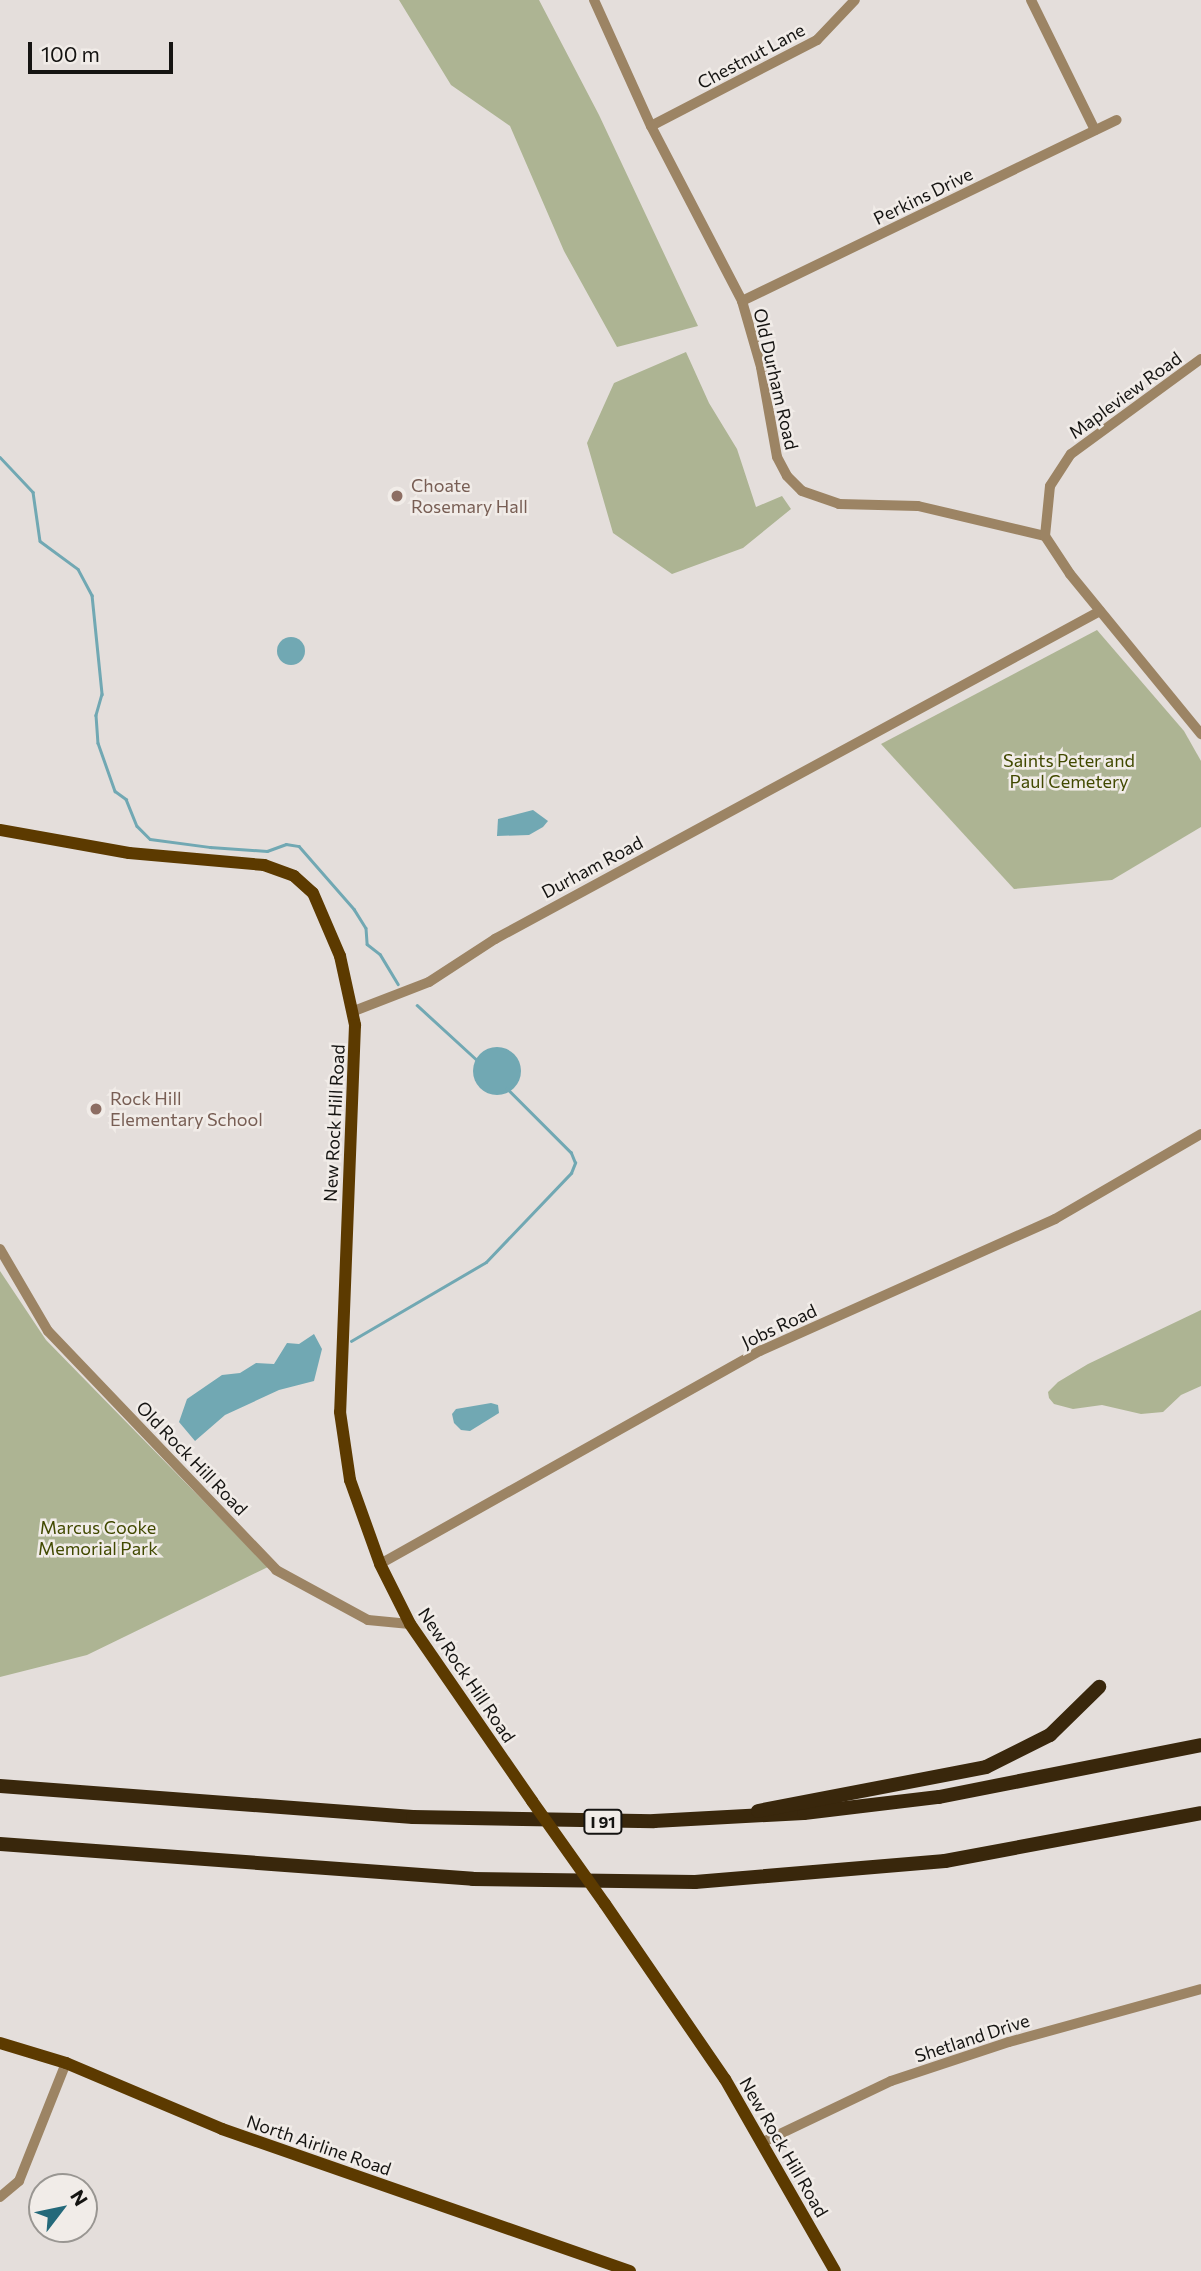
<!DOCTYPE html>
<html>
<head>
<meta charset="utf-8">
<style>
	body { margin:0 }
	#map { position:relative; width:1201px; height:2271px; overflow:hidden; background:#e4dedb; font-family:Commissioner,sans-serif }
	div>[style] { position:absolute }
	.green>* { inset:0; background:#adb493 }
	.water>* { inset:0; background:#71a8b3 }
	.round { border-radius:50% }
	.stream>* { height:2.5px; margin:-1.25px; padding:0 1.25px; transform-origin:1.25px; border-radius:1.25px; background:#71a8b3 }
	.minor>* { height:10px; margin:-5px; padding:0 5px; transform-origin:5px; border-radius:5px; background:#9c8464 }
	.major>* { height:12px; margin:-6px; padding:0 6px; transform-origin:6px; border-radius:6px; background:#5c3a00 }
	.highway>* { height:14px; margin:-7px; padding:0 7px; transform-origin:7px; border-radius:7px; background:#39270c }
	.major-bridge>* { height:12px; margin:-6px; padding:0 6px; transform-origin:6px; border-radius:6px; background:#5c3a00 }
	.dots>* { width:19px; height:19px; translate:-50% -50%; box-sizing:border-box; border:4px solid #f1ece8; border-radius:50% }
	span { translate:-50% -50%; white-space:nowrap; text-align:center; line-height:1.15; -webkit-text-stroke:5px #f1ece8; paint-order:stroke }
	.shield-label span { padding:2px 5px; background:#f1ece8; border:2px solid; border-radius:5px; -webkit-text-stroke-width:0 }
	.shield-label { font-size:16px; color:#151412; font-weight:700 }
	.street-label { font-size:18px; color:#151412 }
	.education-label { font-size:18px; color:#785e54 }
	.left { translate:0 -50%; text-align:left }
	.park-label { font-size:18px; color:#414900 }
	.north { position:absolute; left:28px; top:2173px; width:70px; height:70px; box-sizing:border-box; background:#f1ece8; border:2px solid #999692; border-radius:50%; rotate:58deg; font-size:19px; font-weight:700; line-height:28px; text-align:center; color:#151412 }
	.north::after { content:''; display:block; margin:auto; width:24px; height:32px; background:#24697a; clip-path:polygon(50% 0,100% 100%,50% 72%,0 100%) }
	.scale { position:absolute; left:28px; top:42px; width:145px; height:32px; box-sizing:border-box; border:4px solid #151412; border-top:0; padding-left:9px; font-size:21px; line-height:24px; white-space:nowrap; color:#151412; -webkit-text-stroke:5px #f1ece8; paint-order:stroke }
</style>
</head>
<body>
<div id="map">
	<div class="green">
		<div style="clip-path:polygon(399px 0,539px 0,599px 115px,698px 326px,617px 347px,564px 251px,510px 126px,451px 85px)"></div>
		<div style="clip-path:polygon(686px 352px,709px 403px,737px 449px,756px 507px,782px 496px,791px 509px,743px 548px,672px 574px,613px 533px,587px 443px,614px 383px)"></div>
		<div style="clip-path:polygon(1097px 630px,1184px 731px,1201px 761px,1201px 827px,1112px 880px,1014px 889px,881px 744px)"></div>
		<div style="clip-path:polygon(0 1271px,46px 1340px,268px 1567px,87px 1655px,0 1677px)"></div>
		<div style="clip-path:polygon(1201px 1310px,1201px 1386px,1181px 1395px,1163px 1412px,1141px 1414px,1102px 1405px,1073px 1409px,1054px 1404px,1049px 1398px,1048px 1392px,1058px 1382px,1088px 1364px)"></div>
	</div>
	<div class="water">
		<div class="round" style="left:277px;top:637px;width:28px;height:28px"></div>
		<div style="clip-path:polygon(533px 810px,548px 821px,543px 827px,529px 835px,497px 836px,498px 819px)"></div>
		<div class="round" style="left:473px;top:1047px;width:48px;height:48px"></div>
		<div style="clip-path:polygon(314px 1334px,322px 1349px,314px 1381px,279px 1390px,225px 1415px,195px 1441px,179px 1422px,187px 1399px,222px 1375px,240px 1373px,256px 1363px,274px 1364px,287px 1343px,299px 1344px)"></div>
		<div style="clip-path:polygon(491px 1403px,498px 1405px,499px 1413px,470px 1431px,461px 1430px,454px 1423px,452px 1414px,456px 1409px)"></div>
	</div>
	<div class="stream">
		<div style="left:0;top:457px;width:48px;rotate:46.7deg"></div>
		<div style="left:33px;top:492px;width:49px;rotate:81.9deg"></div>
		<div style="left:40px;top:541px;width:47px;rotate:36.4deg"></div>
		<div style="left:78px;top:569px;width:30px;rotate:62deg"></div>
		<div style="left:92px;top:595px;width:100px;rotate:84.2deg"></div>
		<div style="left:102px;top:694px;width:22px;rotate:106deg"></div>
		<div style="left:96px;top:715px;width:28px;rotate:86deg"></div>
		<div style="left:98px;top:743px;width:51px;rotate:70.5deg"></div>
		<div style="left:115px;top:791px;width:14px;rotate:36deg"></div>
		<div style="left:126px;top:799px;width:29px;rotate:68deg"></div>
		<div style="left:137px;top:826px;width:18px;rotate:45deg"></div>
		<div style="left:150px;top:839px;width:61px;rotate:7.6deg"></div>
		<div style="left:210px;top:847px;width:57px;rotate:4deg"></div>
		<div style="left:267px;top:851px;width:20px;rotate:-20deg"></div>
		<div style="left:286px;top:844px;width:13px;rotate:9deg"></div>
		<div style="left:299px;top:846px;width:84px;rotate:48.9deg"></div>
		<div style="left:354px;top:909px;width:22px;rotate:58deg"></div>
		<div style="left:366px;top:928px;width:16px;rotate:86deg"></div>
		<div style="left:367px;top:944px;width:16px;rotate:38deg"></div>
		<div style="left:380px;top:954px;width:35px;rotate:59deg"></div>
		<div style="left:417px;top:1005px;width:81px;rotate:42.5deg"></div>
		<div style="left:351px;top:1341px;width:156px;rotate:-30.3deg"></div>
		<div style="left:486px;top:1262px;width:123px;rotate:-46.3deg"></div>
		<div style="left:571px;top:1173px;width:11px;rotate:-68deg"></div>
		<div style="left:575px;top:1163px;width:11px;rotate:-112deg"></div>
		<div style="left:571px;top:1153px;width:91px;rotate:-135deg"></div>
	</div>
	<div class="minor">
		<div style="left:594px;top:0;width:138px;rotate:65.7deg"></div>
		<div style="left:651px;top:126px;width:197px;rotate:62.5deg"></div>
		<div style="left:742px;top:301px;width:69px;rotate:73.9deg"></div>
		<div style="left:761px;top:367px;width:91px;rotate:79.9deg"></div>
		<div style="left:777px;top:457px;width:21px;rotate:62deg"></div>
		<div style="left:787px;top:476px;width:21px;rotate:45deg"></div>
		<div style="left:802px;top:491px;width:39px;rotate:19deg"></div>
		<div style="left:839px;top:504px;width:79px;rotate:1.5deg"></div>
		<div style="left:918px;top:506px;width:130px;rotate:13.3deg"></div>
		<div style="left:1045px;top:536px;width:45px;rotate:56.7deg"></div>
		<div style="left:1070px;top:574px;width:207px;rotate:50.7deg"></div>
		<div style="left:1031px;top:0;width:145px;rotate:63.8deg"></div>
		<div style="left:651px;top:126px;width:187px;rotate:-27.4deg"></div>
		<div style="left:817px;top:40px;width:55px;rotate:-46.5deg"></div>
		<div style="left:742px;top:301px;width:416px;rotate:-25.8deg"></div>
		<div style="left:1045px;top:536px;width:50px;rotate:-84.3deg"></div>
		<div style="left:1050px;top:486px;width:38px;rotate:-57deg"></div>
		<div style="left:1071px;top:454px;width:161px;rotate:-36.2deg"></div>
		<div style="left:354px;top:1011px;width:80px;rotate:-21.1deg"></div>
		<div style="left:429px;top:982px;width:79px;rotate:-33.1deg"></div>
		<div style="left:495px;top:939px;width:688px;rotate:-28.46deg"></div>
		<div style="left:0;top:1249px;width:95px;rotate:59.7deg"></div>
		<div style="left:48px;top:1331px;width:330px;rotate:46.3deg"></div>
		<div style="left:276px;top:1570px;width:105px;rotate:28.5deg"></div>
		<div style="left:368px;top:1620px;width:42px;rotate:5.4deg"></div>
		<div style="left:380px;top:1564px;width:436px;rotate:-29.3deg"></div>
		<div style="left:760px;top:1351px;width:323px;rotate:-24.1deg"></div>
		<div style="left:1055px;top:1219px;width:169px;rotate:-30.2deg"></div>
		<div style="left:761px;top:2143px;width:144px;rotate:-25.5deg"></div>
		<div style="left:891px;top:2081px;width:124px;rotate:-18.3deg"></div>
		<div style="left:1009px;top:2042px;width:199px;rotate:-15.4deg"></div>
		<div style="left:0;top:2197px;width:25px;rotate:-40deg"></div>
		<div style="left:19px;top:2181px;width:127px;rotate:-68.3deg"></div>
	</div>
	<div class="major">
		<div style="left:0;top:830px;width:131px;rotate:10.1deg"></div>
		<div style="left:129px;top:853px;width:136px;rotate:5.1deg"></div>
		<div style="left:264px;top:865px;width:32px;rotate:20deg"></div>
		<div style="left:294px;top:876px;width:25px;rotate:42deg"></div>
		<div style="left:313px;top:893px;width:69px;rotate:66.8deg"></div>
		<div style="left:340px;top:956px;width:71px;rotate:77.7deg"></div>
		<div style="left:355px;top:1025px;width:387px;rotate:92.2deg"></div>
		<div style="left:340px;top:1412px;width:69px;rotate:81.6deg"></div>
		<div style="left:350px;top:1480px;width:89px;rotate:70.3deg"></div>
		<div style="left:380px;top:1564px;width:67px;rotate:63.4deg"></div>
		<div style="left:410px;top:1624px;width:215px;rotate:55.4deg"></div>
		<div style="left:605px;top:1904px;width:212px;rotate:55.6deg"></div>
		<div style="left:725px;top:2079px;width:221px;rotate:60.2deg"></div>
		<div style="left:0;top:2043px;width:69px;rotate:16.9deg"></div>
		<div style="left:66px;top:2063px;width:169px;rotate:22.9deg"></div>
		<div style="left:222px;top:2129px;width:432px;rotate:19.2deg"></div>
	</div>
	<div class="highway">
		<div style="left:0;top:1786px;width:414px;rotate:4.3deg"></div>
		<div style="left:413px;top:1817px;width:241px;rotate:1deg"></div>
		<div style="left:654px;top:1821px;width:150px;rotate:-3.1deg"></div>
		<div style="left:804px;top:1813px;width:136px;rotate:-6.8deg"></div>
		<div style="left:939px;top:1797px;width:267px;rotate:-11.2deg"></div>
		<div style="left:758px;top:1811px;width:232px;rotate:-10.9deg"></div>
		<div style="left:986px;top:1767px;width:72px;rotate:-26.6deg"></div>
		<div style="left:1050px;top:1735px;width:69px;rotate:-44.4deg"></div>
		<div style="left:0;top:1844px;width:474px;rotate:4.2deg"></div>
		<div style="left:473px;top:1879px;width:222px;rotate:0.8deg"></div>
		<div style="left:695px;top:1882px;width:251px;rotate:-4.8deg"></div>
		<div style="left:945px;top:1861px;width:260px;rotate:-10.6deg"></div>
	</div>
	<div class="major-bridge">
		<div style="left:532px;top:1801px;width:126px;rotate:54.7deg"></div>
	</div>
	<div class="dots">
		<div style="left:397px;top:496px;background:#8d6e63"></div>
		<div style="left:96px;top:1109px;background:#8d6e63"></div>
	</div>
	<div class="shield-label">
		<span style="left:603px;top:1822px">I 91</span>
	</div>
	<div class="street-label">
		<span style="left:751px;top:56px;rotate:-28deg">Chestnut Lane</span>
		<span style="left:923px;top:196px;rotate:-26deg">Perkins Drive</span>
		<span style="left:776px;top:379px;rotate:77deg">Old Durham Road</span>
		<span style="left:1125px;top:395px;rotate:-36deg">Mapleview Road</span>
		<span style="left:592px;top:867px;rotate:-28deg">Durham Road</span>
		<span style="left:334px;top:1123px;rotate:-87deg">New Rock Hill Road</span>
		<span style="left:779px;top:1326px;rotate:-25deg">Jobs Road</span>
		<span style="left:192px;top:1458px;rotate:46deg">Old Rock Hill Road</span>
		<span style="left:467px;top:1675px;rotate:56deg">New Rock Hill Road</span>
		<span style="left:972px;top:2038px;rotate:-18deg">Shetland Drive</span>
		<span style="left:319px;top:2145px;rotate:19deg">North Airline Road</span>
		<span style="left:784px;top:2147px;rotate:60deg">New Rock Hill Road</span>
	</div>
	<div class="education-label">
		<span class="left" style="left:411px;top:496px">Choate<br>Rosemary Hall</span>
		<span class="left" style="left:110px;top:1109px">Rock Hill<br>Elementary School</span>
	</div>
	<div class="park-label">
		<span style="left:1069px;top:771px">Saints Peter and<br>Paul Cemetery</span>
		<span style="left:98px;top:1538px">Marcus Cooke<br>Memorial Park</span>
	</div>
	<div class="north">N</div>
	<div class="scale">100 m</div>
</div>
</body>
</html>
